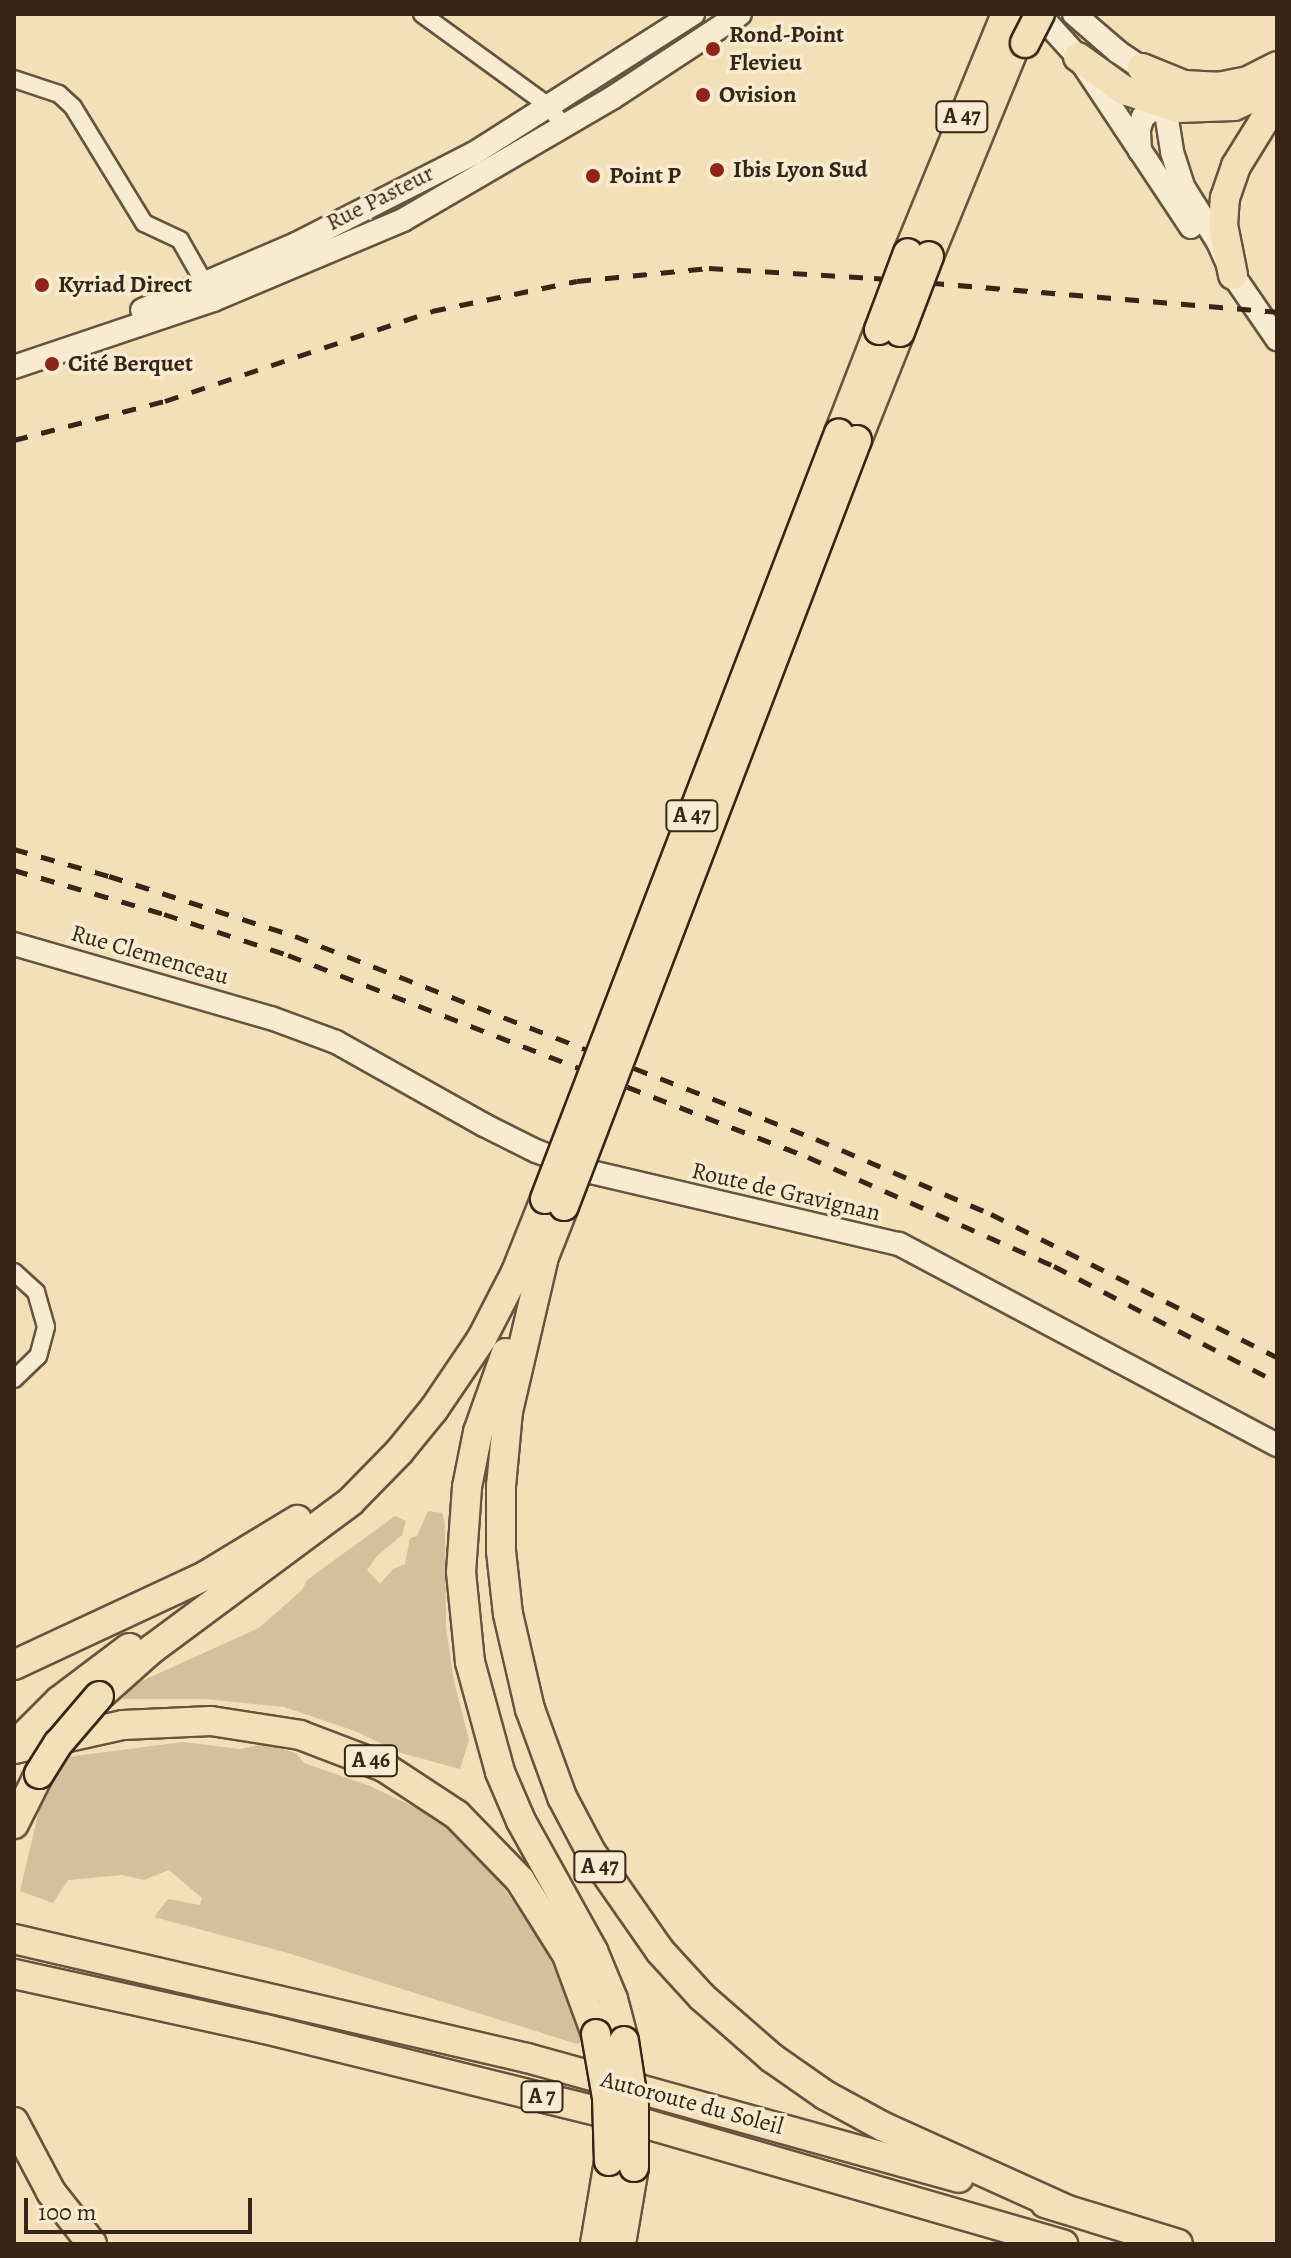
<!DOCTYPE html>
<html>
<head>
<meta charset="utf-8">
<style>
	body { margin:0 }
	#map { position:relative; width:1291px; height:2258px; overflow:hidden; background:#f3e0b8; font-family:Alegreya,serif }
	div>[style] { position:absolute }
	.green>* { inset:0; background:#d3c09c }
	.roads { filter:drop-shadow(2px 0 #66543e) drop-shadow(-2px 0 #66543e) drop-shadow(0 2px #66543e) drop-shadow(0 -2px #66543e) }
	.street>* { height:16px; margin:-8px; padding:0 8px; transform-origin:8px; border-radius:8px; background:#f7ebd1 }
	.secondary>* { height:22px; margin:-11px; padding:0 11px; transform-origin:11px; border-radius:11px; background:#f7ebd1 }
	.highway>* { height:28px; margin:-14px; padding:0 14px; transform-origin:14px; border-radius:14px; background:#f3e0b8 }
	.rail>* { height:5px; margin-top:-2.5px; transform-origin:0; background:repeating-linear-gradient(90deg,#372516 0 14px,transparent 0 28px) }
	.bridges { filter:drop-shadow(2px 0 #372516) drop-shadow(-2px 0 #372516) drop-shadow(0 2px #372516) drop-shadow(0 -2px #372516) }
	.highway-bridge>* { height:28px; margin:-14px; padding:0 14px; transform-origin:14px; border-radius:14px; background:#f3e0b8 }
	.dots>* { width:22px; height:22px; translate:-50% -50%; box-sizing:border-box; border:4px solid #f7ebd1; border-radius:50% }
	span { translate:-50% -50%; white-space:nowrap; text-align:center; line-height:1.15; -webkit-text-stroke:7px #f7ebd1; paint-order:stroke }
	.shield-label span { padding:2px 6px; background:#f7ebd1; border:2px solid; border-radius:6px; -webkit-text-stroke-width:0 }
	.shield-label { font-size:22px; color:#372516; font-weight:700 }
	.poi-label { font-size:24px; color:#372516; font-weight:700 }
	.left { translate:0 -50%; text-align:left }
	.street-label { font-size:24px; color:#372516 }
	.frame { position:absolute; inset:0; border:16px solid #372516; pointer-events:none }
	.scale { position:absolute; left:24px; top:2198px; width:228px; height:36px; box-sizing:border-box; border:4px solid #372516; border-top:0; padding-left:10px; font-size:24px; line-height:28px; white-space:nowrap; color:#372516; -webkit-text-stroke:6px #f7ebd1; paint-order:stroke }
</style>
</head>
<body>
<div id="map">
	<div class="green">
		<div style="clip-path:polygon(428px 1511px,442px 1513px,445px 1524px,446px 1628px,454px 1681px,469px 1740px,460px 1769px,401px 1753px,355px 1731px,284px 1707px,205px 1699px,122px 1699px,133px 1685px,259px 1628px,302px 1590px,307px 1580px,395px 1516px,406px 1521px,402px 1535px,377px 1556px,367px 1570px,380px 1584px,393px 1569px,405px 1564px,410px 1538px,417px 1536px)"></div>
		<div style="clip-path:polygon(183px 1742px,240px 1749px,265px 1744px,296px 1753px,304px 1763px,370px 1786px,429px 1814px,456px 1835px,501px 1884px,540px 1939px,567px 1994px,581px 2042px,577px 2044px,288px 1953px,154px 1917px,168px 1899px,200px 1905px,202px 1898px,169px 1870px,144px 1880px,122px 1875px,68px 1880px,53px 1903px,20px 1891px,40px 1806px,67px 1757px)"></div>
	</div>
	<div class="roads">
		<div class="street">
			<div style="left:422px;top:14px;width:158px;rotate:36deg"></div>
			<div style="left:550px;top:107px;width:22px;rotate:56deg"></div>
			<div style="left:14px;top:79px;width:47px;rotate:18.4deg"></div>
			<div style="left:59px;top:94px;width:19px;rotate:43deg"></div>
			<div style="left:73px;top:107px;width:136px;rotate:58.5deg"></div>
			<div style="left:144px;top:223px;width:40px;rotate:25deg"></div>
			<div style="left:180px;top:240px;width:59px;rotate:60.4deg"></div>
			<div style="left:14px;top:1272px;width:30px;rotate:42deg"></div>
			<div style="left:36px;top:1292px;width:36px;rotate:74deg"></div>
			<div style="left:46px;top:1327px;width:30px;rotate:105deg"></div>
			<div style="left:38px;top:1356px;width:33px;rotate:136deg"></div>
		</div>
		<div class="secondary">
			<div style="left:1039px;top:14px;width:58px;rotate:47.8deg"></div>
			<div style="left:1078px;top:57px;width:204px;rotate:56.4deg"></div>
			<div style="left:1074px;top:14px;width:58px;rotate:40.8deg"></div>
			<div style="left:1118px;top:52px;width:29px;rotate:34deg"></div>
			<div style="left:1142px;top:68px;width:51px;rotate:61.9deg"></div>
			<div style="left:1166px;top:113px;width:39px;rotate:81deg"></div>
			<div style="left:1172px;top:152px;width:38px;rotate:72deg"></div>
			<div style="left:1184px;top:188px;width:64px;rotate:57.8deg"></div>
			<div style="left:1218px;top:242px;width:36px;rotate:66deg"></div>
			<div style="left:1233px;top:275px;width:78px;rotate:55.5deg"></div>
			<div style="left:1140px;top:151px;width:22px;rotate:-93deg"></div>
			<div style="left:1139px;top:129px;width:13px;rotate:-72deg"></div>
			<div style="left:1143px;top:117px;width:35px;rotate:-37deg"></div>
			<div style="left:142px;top:310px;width:168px;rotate:-23.2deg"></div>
			<div style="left:296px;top:244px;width:199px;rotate:-27deg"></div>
			<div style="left:473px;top:154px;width:261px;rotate:-32.5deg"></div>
			<div style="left:14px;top:367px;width:210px;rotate:-18.6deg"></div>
			<div style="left:213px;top:300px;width:206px;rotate:-22.8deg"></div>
			<div style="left:403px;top:220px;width:242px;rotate:-30.3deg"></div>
			<div style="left:612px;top:98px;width:153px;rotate:-33.3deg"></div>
			<div style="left:14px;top:944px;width:267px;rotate:16.1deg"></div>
			<div style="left:271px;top:1018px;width:69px;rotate:20.3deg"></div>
			<div style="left:336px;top:1042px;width:170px;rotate:29.3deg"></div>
			<div style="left:484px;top:1125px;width:58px;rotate:26.6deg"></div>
			<div style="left:536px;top:1151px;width:59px;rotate:20.9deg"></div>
			<div style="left:591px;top:1172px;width:316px;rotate:13.2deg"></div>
			<div style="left:899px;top:1244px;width:428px;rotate:28deg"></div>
		</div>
		<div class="highway">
			<div style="left:1078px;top:57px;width:57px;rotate:35.7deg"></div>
			<div style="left:1124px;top:90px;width:57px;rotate:18.4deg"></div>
			<div style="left:1178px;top:108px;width:56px;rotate:-2deg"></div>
			<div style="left:1234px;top:106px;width:47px;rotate:-24.9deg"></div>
			<div style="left:1142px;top:68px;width:45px;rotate:22deg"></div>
			<div style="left:1184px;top:85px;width:34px;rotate:3deg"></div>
			<div style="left:1218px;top:87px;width:31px;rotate:-11deg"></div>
			<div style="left:1248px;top:81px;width:33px;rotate:-27deg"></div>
			<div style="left:908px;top:253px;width:258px;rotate:-67.7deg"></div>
			<div style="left:929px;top:256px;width:261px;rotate:-67.7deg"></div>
			<div style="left:1233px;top:275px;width:51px;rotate:-101.3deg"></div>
			<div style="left:1223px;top:225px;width:27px;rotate:-86deg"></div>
			<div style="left:1225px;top:198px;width:34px;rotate:-71deg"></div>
			<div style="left:1236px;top:166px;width:78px;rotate:-58.2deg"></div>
			<div style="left:839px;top:433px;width:110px;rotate:-68.8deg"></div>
			<div style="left:857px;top:440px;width:116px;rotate:-68.3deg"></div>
			<div style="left:543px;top:1261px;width:154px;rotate:103.1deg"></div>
			<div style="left:508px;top:1411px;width:75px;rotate:95.3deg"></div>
			<div style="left:501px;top:1486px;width:65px;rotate:90deg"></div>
			<div style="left:501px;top:1551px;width:63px;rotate:83.7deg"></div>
			<div style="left:508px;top:1614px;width:98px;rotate:77deg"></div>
			<div style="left:530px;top:1709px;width:94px;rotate:70deg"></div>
			<div style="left:562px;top:1797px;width:62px;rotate:62.2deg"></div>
			<div style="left:591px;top:1852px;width:121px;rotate:55.1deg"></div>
			<div style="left:660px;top:1951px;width:62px;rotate:47.6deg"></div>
			<div style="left:702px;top:1997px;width:93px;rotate:41.1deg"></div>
			<div style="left:772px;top:2058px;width:65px;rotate:34.9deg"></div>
			<div style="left:825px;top:2095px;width:67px;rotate:28.5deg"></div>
			<div style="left:884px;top:2127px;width:196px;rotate:24.3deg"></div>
			<div style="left:536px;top:1277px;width:76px;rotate:-68.5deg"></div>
			<div style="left:506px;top:1353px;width:84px;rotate:109.5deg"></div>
			<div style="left:478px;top:1432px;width:56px;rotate:101.3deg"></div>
			<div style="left:467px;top:1487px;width:85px;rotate:94deg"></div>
			<div style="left:461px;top:1572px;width:90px;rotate:84.3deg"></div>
			<div style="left:470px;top:1662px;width:114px;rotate:74.7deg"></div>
			<div style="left:500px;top:1772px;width:53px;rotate:66.8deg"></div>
			<div style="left:521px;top:1821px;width:149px;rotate:61deg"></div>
			<div style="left:593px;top:1951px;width:52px;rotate:67.4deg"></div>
			<div style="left:613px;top:1999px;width:43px;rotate:75.3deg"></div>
			<div style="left:14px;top:1665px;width:211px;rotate:-25deg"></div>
			<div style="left:205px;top:1576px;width:108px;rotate:-31.3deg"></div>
			<div style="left:99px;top:1696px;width:71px;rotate:-41.6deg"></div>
			<div style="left:152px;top:1649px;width:248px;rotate:-36.6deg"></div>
			<div style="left:351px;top:1501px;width:69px;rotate:-45.6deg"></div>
			<div style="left:399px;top:1452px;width:55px;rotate:-50.9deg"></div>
			<div style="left:434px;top:1409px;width:86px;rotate:-55.9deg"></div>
			<div style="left:482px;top:1338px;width:74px;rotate:-62.7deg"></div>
			<div style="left:516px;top:1272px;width:79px;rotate:-68.3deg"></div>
			<div style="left:14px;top:1746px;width:64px;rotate:-45deg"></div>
			<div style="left:59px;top:1701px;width:88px;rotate:-37.1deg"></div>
			<div style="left:14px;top:1749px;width:112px;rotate:-12.4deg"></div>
			<div style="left:123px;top:1725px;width:88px;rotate:-2.6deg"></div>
			<div style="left:211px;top:1721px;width:90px;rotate:8.9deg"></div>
			<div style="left:300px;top:1735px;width:90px;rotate:20.9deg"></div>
			<div style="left:384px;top:1767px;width:87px;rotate:33.3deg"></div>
			<div style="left:457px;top:1815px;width:91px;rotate:45.9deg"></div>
			<div style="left:520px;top:1880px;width:89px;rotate:57.9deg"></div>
			<div style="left:567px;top:1955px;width:84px;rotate:69.8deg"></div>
			<div style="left:14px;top:1824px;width:56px;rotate:-63.4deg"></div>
			<div style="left:14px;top:1939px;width:527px;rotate:13.06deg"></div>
			<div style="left:527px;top:2058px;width:448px;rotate:15.5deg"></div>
			<div style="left:14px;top:1974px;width:257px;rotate:12.4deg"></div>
			<div style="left:265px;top:2029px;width:375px;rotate:13.9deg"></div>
			<div style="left:629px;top:2119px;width:452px;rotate:16.1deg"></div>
			<div style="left:14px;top:2122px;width:79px;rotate:62.1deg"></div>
			<div style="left:51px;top:2192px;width:66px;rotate:51.7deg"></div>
			<div style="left:1045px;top:2203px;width:139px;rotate:17.1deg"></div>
			<div style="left:595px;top:2244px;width:84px;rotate:-80.4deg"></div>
			<div style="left:621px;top:2244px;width:78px;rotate:-80.4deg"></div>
		</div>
	</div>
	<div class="rail">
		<div style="left:14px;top:440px;width:156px;rotate:-14.5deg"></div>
		<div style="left:165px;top:401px;width:282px;rotate:-18.6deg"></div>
		<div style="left:432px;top:311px;width:148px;rotate:-11.7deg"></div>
		<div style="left:577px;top:281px;width:133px;rotate:-5.6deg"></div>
		<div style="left:709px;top:268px;width:165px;rotate:3.5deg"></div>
		<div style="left:874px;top:278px;width:404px;rotate:4.8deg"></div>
		<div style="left:14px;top:849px;width:99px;rotate:15.9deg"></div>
		<div style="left:109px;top:876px;width:195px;rotate:17.9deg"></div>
		<div style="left:295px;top:936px;width:559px;rotate:21.29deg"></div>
		<div style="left:816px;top:1139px;width:190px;rotate:23.2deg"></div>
		<div style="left:991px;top:1214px;width:320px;rotate:26.6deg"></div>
		<div style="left:14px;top:870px;width:156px;rotate:16.3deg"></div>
		<div style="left:164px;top:914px;width:131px;rotate:18.3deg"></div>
		<div style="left:288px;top:955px;width:558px;rotate:21.23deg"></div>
		<div style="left:808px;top:1157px;width:269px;rotate:23.9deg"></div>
		<div style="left:1054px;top:1266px;width:251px;rotate:27.5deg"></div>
	</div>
	<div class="bridges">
		<div class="highway-bridge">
			<div style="left:1025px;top:43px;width:33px;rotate:-63deg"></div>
			<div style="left:879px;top:330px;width:82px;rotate:-69.4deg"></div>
			<div style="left:900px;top:332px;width:81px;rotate:-69.1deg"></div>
			<div style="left:545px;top:1199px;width:820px;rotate:-69deg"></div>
			<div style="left:564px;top:1206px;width:820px;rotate:-69.07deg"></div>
			<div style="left:39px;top:1774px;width:36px;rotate:-58deg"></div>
			<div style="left:58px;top:1744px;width:63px;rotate:-49.5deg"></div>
			<div style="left:596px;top:2034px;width:65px;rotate:80.2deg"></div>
			<div style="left:607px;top:2098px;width:63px;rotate:88.2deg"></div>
			<div style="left:624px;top:2041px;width:66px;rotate:81.3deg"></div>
			<div style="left:634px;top:2106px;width:61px;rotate:90deg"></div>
		</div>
	</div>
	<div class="dots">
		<div style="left:713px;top:49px;background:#8f2418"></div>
		<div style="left:703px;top:95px;background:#8f2418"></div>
		<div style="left:717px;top:170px;background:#8f2418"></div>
		<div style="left:593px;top:176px;background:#8f2418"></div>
		<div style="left:42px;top:285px;background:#8f2418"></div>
		<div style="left:52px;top:364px;background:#8f2418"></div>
	</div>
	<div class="shield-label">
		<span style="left:962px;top:117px">A 47</span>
		<span style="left:692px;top:816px">A 47</span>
		<span style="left:371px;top:1761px">A 46</span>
		<span style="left:600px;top:1867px">A 47</span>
		<span style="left:542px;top:2097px">A 7</span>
	</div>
	<div class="poi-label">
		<span class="left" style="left:729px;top:49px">Rond-Point<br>Flevieu</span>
		<span class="left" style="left:719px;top:95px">Ovision</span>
		<span class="left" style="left:733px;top:170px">Ibis Lyon Sud</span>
		<span class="left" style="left:609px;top:176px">Point P</span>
		<span class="left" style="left:58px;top:285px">Kyriad Direct</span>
		<span class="left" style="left:68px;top:364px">Cité Berquet</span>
	</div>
	<div class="street-label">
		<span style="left:380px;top:198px;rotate:-27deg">Rue Pasteur</span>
		<span style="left:150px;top:955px;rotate:16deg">Rue Clemenceau</span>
		<span style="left:786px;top:1192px;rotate:13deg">Route de Gravignan</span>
		<span style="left:692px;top:2103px;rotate:15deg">Autoroute du Soleil</span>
	</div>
	<div class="frame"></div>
	<div class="scale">100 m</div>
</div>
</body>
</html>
